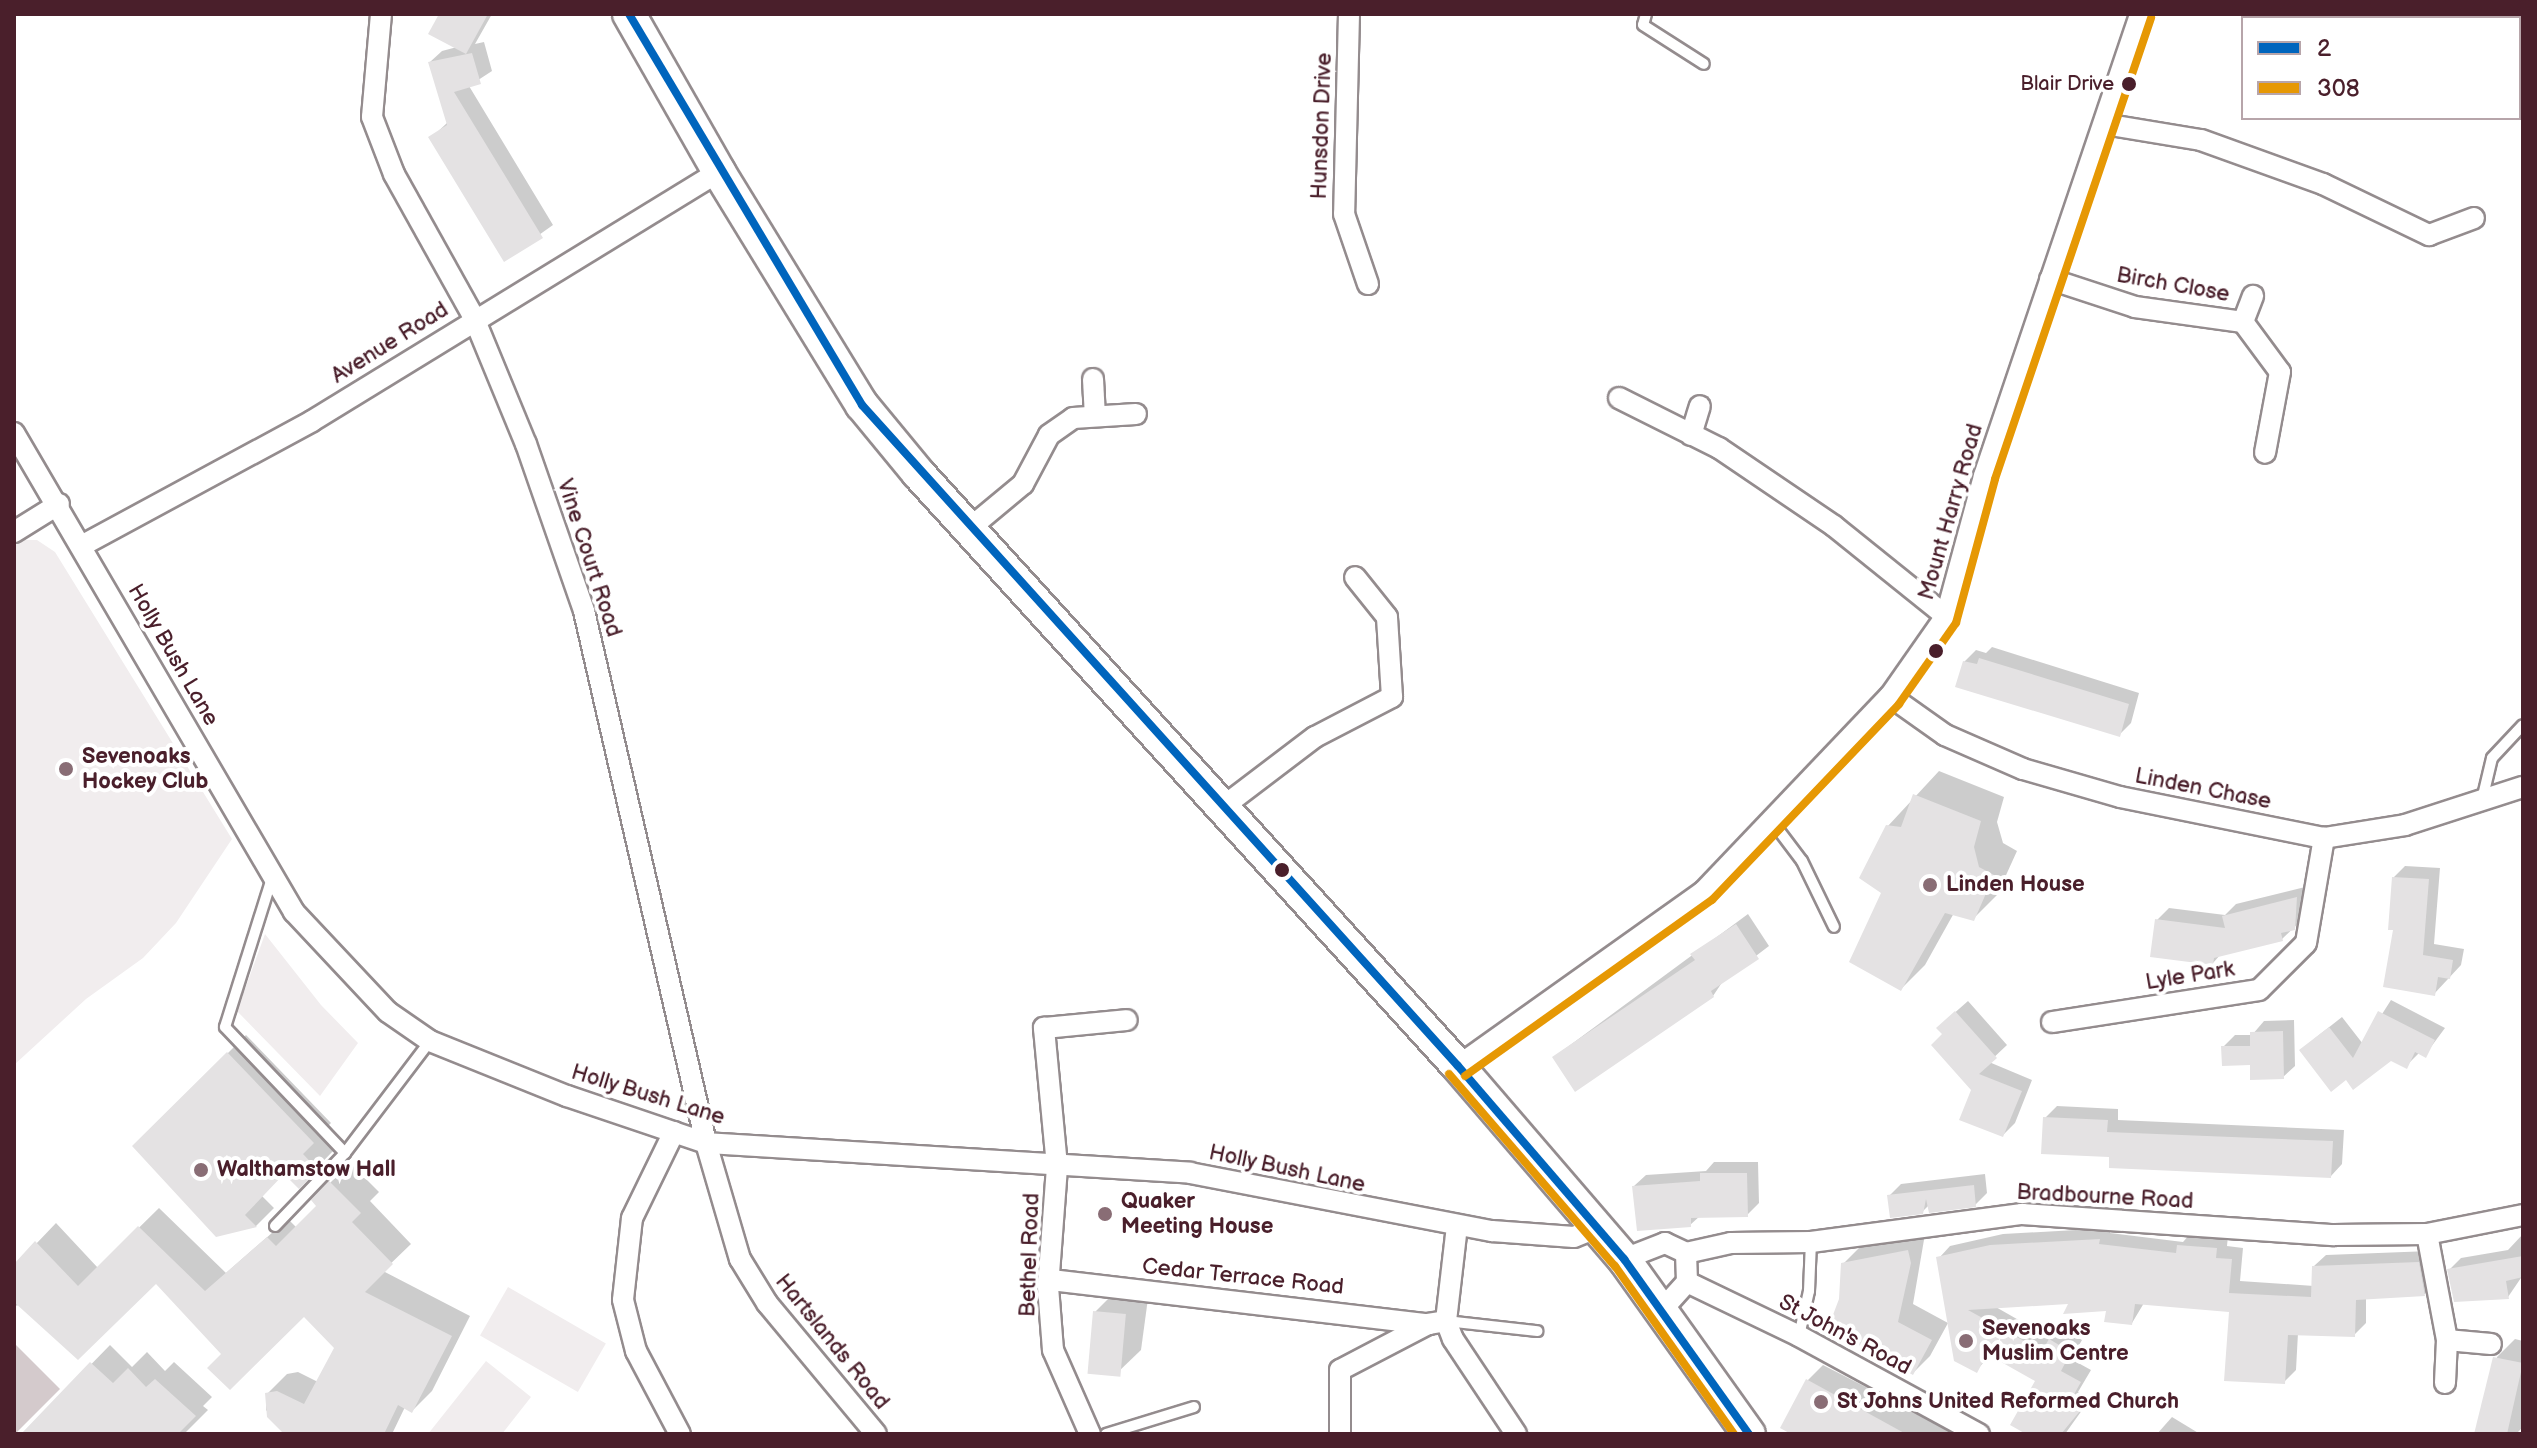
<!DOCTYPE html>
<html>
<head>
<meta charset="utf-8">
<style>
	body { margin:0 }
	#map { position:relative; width:2537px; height:1448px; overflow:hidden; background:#fff; font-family:"Balsamiq Sans",sans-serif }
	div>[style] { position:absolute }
	.green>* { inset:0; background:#f1edee; transform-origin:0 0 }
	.water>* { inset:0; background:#d4cacc }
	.shadow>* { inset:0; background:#0003 }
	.building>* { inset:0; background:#e4e2e3; transform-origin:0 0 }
	.roads { filter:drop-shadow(2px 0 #948c8e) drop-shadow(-2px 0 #948c8e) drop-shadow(0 2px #948c8e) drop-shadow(0 -2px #948c8e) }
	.lane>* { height:10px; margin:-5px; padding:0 5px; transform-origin:5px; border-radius:5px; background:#fff }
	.street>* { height:20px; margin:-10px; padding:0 10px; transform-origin:10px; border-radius:10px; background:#fff }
	.primary>* { height:32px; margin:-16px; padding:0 16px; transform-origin:16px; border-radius:16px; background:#fff }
	.bus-1>* { height:8px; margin:-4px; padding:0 4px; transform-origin:4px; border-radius:4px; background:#0065bd }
	.bus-2>* { height:8px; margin:-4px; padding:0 4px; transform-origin:4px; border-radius:4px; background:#e69804 }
	.dots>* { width:22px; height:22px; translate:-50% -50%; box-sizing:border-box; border:4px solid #fff; border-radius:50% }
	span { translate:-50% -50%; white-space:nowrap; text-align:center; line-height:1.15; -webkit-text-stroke:8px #fff; paint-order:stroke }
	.bus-label { font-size:20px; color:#4a1f2b }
	.right { translate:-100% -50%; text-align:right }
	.street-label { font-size:22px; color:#4a1f2b }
	.poi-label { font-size:22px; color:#4a1f2b; font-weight:700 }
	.left { translate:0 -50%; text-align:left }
	.frame { position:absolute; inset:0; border:16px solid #4a1f2b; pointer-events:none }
	.legend { position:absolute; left:2241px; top:16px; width:280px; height:104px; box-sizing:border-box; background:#fff; border:2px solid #b7a5aa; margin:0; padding:10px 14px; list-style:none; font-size:24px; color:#4a1f2b }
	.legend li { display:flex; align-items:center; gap:16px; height:40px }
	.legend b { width:40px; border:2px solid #b7a5aa }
</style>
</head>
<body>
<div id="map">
	<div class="green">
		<div style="clip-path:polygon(22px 540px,37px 540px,55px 552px,232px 839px,176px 923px,143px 958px,86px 999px,14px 1065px,14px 546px)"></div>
		<div style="clip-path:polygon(265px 934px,321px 1005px,358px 1043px,320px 1096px,237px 1011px)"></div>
		<div style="left:508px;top:1287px;width:113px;height:56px;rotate:30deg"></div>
		<div style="clip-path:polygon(486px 1361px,531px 1397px,502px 1434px,428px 1434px)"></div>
	</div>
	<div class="water">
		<div style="clip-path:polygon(14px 1343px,60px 1389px,15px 1434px,14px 1434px)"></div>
	</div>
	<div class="shadow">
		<div style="clip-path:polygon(441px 14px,492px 14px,475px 44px,484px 42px,492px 71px,469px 86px,553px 225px,505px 259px,431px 138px,448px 122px,430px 62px,442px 51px,457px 47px)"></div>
		<div style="clip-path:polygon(1992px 647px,2139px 693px,2131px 723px,2119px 735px,1964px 662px,1976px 650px,1986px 653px)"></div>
		<div style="clip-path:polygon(1939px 771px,2004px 797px,1997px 822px,2003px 843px,2017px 851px,1997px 895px,1973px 919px,1954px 913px,1925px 965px,1901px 989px,1883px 892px,1887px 827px)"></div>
		<div style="clip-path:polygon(2405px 866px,2440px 868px,2434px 944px,2464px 949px,2461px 965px,2434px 994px,2396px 928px,2393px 878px)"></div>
		<div style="clip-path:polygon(2309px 886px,2306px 916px,2282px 939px,2221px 954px,2213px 963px,2157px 920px,2169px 908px,2225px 915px,2236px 904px)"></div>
		<div style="clip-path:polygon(1748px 914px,1769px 946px,1723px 981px,1713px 996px,1554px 1057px)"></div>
		<div style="clip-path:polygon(2391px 1000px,2445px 1028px,2425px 1055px,2420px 1052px,2406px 1066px,2391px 1058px,2354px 1087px,2314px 1039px,2342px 1017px,2363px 1044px)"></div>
		<div style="clip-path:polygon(1968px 1001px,2007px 1045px,1989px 1062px,2032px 1080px,2015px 1123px,2003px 1135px,1945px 1034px,1951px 1016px)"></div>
		<div style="clip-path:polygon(2294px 1020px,2295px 1066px,2283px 1077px,2223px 1047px,2235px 1035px,2252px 1035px,2264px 1021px)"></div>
		<div style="clip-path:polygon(246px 1035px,331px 1123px,319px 1135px,334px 1150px,299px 1186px,284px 1171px,261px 1195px,274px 1208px,256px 1226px,217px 1235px,135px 1146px)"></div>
		<div style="clip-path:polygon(2057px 1106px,2118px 1109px,2118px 1120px,2344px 1130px,2342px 1164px,2331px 1176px,2112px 1155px,2045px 1118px)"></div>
		<div style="clip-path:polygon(1714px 1162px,1758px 1162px,1759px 1203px,1747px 1215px,1700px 1216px,1690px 1225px,1634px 1186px,1646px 1175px,1706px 1171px)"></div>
		<div style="clip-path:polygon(350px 1163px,379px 1192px,370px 1201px,411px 1244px,383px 1271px,470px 1316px,432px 1391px,412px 1411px,405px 1407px,392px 1434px,289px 1434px,266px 1410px,267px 1394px,287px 1374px,298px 1372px,318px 1382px,336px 1347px,304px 1314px,224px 1354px,156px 1281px,14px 1306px,14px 1267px,56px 1223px,98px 1268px,159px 1208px,226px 1273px,288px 1219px,297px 1228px,319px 1206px,313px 1200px)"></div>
		<div style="clip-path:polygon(1985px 1174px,1987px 1193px,1975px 1205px,1929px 1205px,1922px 1212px,1889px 1196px,1901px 1184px)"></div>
		<div style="clip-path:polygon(2111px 1228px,2110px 1233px,2183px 1242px,2190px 1234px,2228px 1236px,2227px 1246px,2243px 1248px,2240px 1281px,2314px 1286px,2314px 1266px,2326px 1255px,2430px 1251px,2436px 1282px,2425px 1294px,2366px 1298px,2366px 1323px,2354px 1335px,2298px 1333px,2296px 1370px,2284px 1382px,2231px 1310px,2144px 1303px,2132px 1323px,2108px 1309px,2072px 1302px,1994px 1306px,2052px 1339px,2062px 1329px,2082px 1340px,2071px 1359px,2091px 1370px,2078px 1392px,2090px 1399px,2065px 1434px,2030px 1434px,2038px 1380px,1991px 1354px,1976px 1371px,1939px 1258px,1950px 1246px,2003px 1234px)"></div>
		<div style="clip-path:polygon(1925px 1234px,1913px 1304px,1948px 1323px,1930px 1356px,1913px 1373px,1841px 1300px,1843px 1264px,1860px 1247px)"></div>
		<div style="clip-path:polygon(2523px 1234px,2523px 1275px,2508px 1297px,2449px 1270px,2461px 1258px,2508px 1250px)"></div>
		<div style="clip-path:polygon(1119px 1288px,1149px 1291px,1141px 1350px,1116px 1374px,1095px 1312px)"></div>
		<div style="clip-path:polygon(2515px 1339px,2523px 1341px,2521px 1429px,2516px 1434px,2476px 1434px,2497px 1357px)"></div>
		<div style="clip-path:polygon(110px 1345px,132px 1367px,147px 1352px,165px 1371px,174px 1362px,212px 1397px,203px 1406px,208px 1410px,184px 1434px,36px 1434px,30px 1427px)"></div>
		<div style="clip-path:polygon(1823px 1365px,1957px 1434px,1796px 1434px,1808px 1380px)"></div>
		<div style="clip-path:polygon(2172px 1417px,2200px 1434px,2157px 1434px)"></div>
	</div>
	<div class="building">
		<div style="clip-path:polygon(439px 14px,488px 14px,466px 54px,428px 34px)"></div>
		<div style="clip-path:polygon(472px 53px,481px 84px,454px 92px,543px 238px,504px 262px,428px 137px,447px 125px,428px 62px)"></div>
		<div style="clip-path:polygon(1979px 658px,2129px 704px,2120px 737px,1955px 687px,1963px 661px,1977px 664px)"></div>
		<div style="clip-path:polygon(1913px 794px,1981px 821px,1974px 847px,1979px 867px,1994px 875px,1974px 921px,1945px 913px,1901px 991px,1849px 962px,1881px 893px,1859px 878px,1886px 825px,1901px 827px)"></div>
		<div style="clip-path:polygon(2392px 877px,2429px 879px,2423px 955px,2453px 960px,2450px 979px,2438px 977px,2435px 996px,2383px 987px,2393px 930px,2388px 930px)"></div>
		<div style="clip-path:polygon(2297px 897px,2295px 930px,2281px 933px,2283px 941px,2214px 958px,2213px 965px,2150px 957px,2155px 919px,2225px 928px,2222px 916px)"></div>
		<div style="clip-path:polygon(1736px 924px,1759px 959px,1711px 991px,1714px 997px,1575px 1092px,1552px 1057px,1695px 960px,1690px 954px)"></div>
		<div style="clip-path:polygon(1955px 1011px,1997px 1058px,1979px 1074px,2022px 1091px,2003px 1137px,1959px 1120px,1971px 1090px,1931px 1045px,1942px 1034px,1936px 1028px)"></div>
		<div style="clip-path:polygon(2378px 1011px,2435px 1040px,2426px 1058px,2415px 1052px,2407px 1069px,2391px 1061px,2353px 1090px,2346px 1080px,2331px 1092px,2299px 1050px,2329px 1027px,2353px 1058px)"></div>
		<div style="clip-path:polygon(2283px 1031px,2284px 1079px,2250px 1080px,2250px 1065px,2222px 1066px,2221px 1046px,2250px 1046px,2250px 1032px)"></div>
		<div style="clip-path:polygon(227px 1052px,314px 1143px,303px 1154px,318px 1170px,299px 1189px,284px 1174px,245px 1215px,257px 1227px,216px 1237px,132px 1146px)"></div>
		<div style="clip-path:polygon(2043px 1117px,2108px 1120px,2107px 1132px,2333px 1141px,2331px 1178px,2109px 1168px,2109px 1157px,2041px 1154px)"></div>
		<div style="clip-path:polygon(1700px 1173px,1747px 1173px,1748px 1217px,1691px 1218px,1691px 1227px,1637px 1231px,1632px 1186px,1700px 1181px)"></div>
		<div style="clip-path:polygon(329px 1181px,361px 1213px,352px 1222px,393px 1264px,365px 1292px,452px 1336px,412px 1413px,398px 1405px,384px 1434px,284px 1434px,267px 1417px,265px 1393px,277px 1391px,304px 1404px,334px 1348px,304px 1317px,230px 1390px,207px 1368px,221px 1354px,156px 1284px,78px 1360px,14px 1302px,14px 1264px,35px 1241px,78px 1286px,138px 1226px,205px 1291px,267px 1237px,276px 1246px,316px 1206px,311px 1200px)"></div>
		<div style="clip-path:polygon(1974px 1185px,1976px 1207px,1929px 1213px,1926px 1199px,1923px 1214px,1890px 1218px,1887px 1195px)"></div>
		<div style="clip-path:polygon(2100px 1239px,2099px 1244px,2176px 1253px,2177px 1245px,2217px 1248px,2216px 1258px,2232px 1259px,2229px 1293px,2311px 1297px,2312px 1266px,2419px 1262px,2425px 1296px,2356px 1300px,2355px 1337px,2288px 1335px,2285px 1384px,2224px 1381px,2229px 1312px,2135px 1304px,2132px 1325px,2104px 1322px,2106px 1311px,2063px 1314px,2068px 1304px,1968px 1310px,2042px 1351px,2049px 1339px,2071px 1352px,2061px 1371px,2081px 1382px,2068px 1405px,2080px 1411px,2061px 1434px,2026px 1434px,2010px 1425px,2035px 1381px,1987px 1354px,1977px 1373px,1954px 1361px,1936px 1257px,1990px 1245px)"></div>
		<div style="clip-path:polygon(1908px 1250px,1911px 1263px,1898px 1322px,1932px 1340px,1913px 1375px,1828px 1328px,1839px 1299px,1841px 1263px)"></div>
		<div style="clip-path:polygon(2523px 1256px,2523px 1277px,2506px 1281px,2509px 1299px,2454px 1302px,2447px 1269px)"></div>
		<div style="left:1093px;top:1311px;width:33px;height:63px;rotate:5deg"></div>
		<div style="clip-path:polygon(2493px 1357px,2523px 1363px,2507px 1434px,2474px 1434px)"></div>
		<div style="clip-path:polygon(90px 1362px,113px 1383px,128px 1368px,146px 1387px,155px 1379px,196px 1416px,178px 1434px,21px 1434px)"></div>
		<div style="clip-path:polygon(1806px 1379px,1906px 1434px,1791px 1434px,1780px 1428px)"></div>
	</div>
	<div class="roads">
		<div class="lane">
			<div style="left:1646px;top:14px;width:11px;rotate:105deg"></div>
			<div style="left:1643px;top:25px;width:72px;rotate:32.6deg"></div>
			<div style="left:2482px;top:800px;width:43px;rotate:-76.6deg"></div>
			<div style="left:2492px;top:758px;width:45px;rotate:-46.8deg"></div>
			<div style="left:1771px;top:820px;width:51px;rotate:52.9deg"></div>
			<div style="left:1802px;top:861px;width:73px;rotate:64.1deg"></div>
			<div style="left:272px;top:878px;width:156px;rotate:107.5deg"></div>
			<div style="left:225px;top:1027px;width:174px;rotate:46.4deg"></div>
			<div style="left:345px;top:1153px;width:141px;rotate:-52.8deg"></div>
			<div style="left:275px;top:1226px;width:101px;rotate:-46.2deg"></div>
			<div style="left:1446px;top:1321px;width:92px;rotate:6.3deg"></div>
			<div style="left:1799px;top:1336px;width:46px;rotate:-77.5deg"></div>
			<div style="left:1809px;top:1291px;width:49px;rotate:-87.7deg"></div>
			<div style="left:1106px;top:1434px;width:92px;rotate:-17.1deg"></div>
		</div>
		<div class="street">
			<div style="left:381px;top:14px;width:103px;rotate:95deg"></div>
			<div style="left:372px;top:117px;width:61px;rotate:68.9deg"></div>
			<div style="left:394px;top:174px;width:165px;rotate:60.9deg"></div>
			<div style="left:474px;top:318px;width:136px;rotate:67.6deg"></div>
			<div style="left:526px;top:444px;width:177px;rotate:70.8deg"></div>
			<div style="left:584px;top:611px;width:546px;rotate:77.08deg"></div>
			<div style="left:706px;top:1143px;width:121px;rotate:73.7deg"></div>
			<div style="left:740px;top:1259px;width:52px;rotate:58.5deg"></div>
			<div style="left:767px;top:1303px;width:170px;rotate:50.2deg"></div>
			<div style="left:1349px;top:14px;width:200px;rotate:91.4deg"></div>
			<div style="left:1344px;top:214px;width:74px;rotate:71.1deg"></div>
			<div style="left:2104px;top:124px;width:98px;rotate:9.4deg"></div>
			<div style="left:2201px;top:140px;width:130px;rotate:19.8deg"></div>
			<div style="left:2323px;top:184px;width:118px;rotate:25.7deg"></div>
			<div style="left:2429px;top:235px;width:48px;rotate:-20.7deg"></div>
			<div style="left:2050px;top:279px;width:89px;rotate:18.2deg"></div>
			<div style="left:2135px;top:307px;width:109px;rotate:7.9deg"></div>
			<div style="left:2243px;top:322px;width:62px;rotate:53.5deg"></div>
			<div style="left:2280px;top:372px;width:82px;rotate:100.5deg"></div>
			<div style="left:2243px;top:322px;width:28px;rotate:-69deg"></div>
			<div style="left:1093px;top:379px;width:36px;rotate:87deg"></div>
			<div style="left:1619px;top:398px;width:112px;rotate:26.6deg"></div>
			<div style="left:1719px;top:448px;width:139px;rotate:34.1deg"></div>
			<div style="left:1834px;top:526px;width:144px;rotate:38.8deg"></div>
			<div style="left:14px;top:433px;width:555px;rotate:59.69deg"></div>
			<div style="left:294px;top:912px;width:137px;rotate:46.8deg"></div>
			<div style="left:388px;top:1012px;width:51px;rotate:34.6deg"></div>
			<div style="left:430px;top:1041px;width:148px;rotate:21.9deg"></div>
			<div style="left:567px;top:1096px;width:147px;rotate:18.7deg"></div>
			<div style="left:706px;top:1143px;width:485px;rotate:3.5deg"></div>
			<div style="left:1190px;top:1173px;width:308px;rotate:10.9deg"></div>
			<div style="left:1492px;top:1231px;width:82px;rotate:4.2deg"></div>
			<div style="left:1574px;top:1237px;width:24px;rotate:-22deg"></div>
			<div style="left:1691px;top:435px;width:30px;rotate:-73deg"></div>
			<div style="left:970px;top:528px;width:69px;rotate:-39.7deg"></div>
			<div style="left:1023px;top:484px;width:55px;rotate:-62deg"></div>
			<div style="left:1049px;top:435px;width:29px;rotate:-35deg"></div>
			<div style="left:1073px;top:418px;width:63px;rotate:-3.6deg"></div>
			<div style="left:14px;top:532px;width:53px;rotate:-31.9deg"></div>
			<div style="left:83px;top:545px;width:260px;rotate:-28.4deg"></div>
			<div style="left:312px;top:421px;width:477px;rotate:-31.5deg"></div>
			<div style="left:1890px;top:696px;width:67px;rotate:35.3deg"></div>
			<div style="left:1945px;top:735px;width:85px;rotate:23.6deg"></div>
			<div style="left:2023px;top:769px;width:101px;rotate:16.1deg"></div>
			<div style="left:2120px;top:797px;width:208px;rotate:11.4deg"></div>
			<div style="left:2324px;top:838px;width:82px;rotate:-9.1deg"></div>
			<div style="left:2405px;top:825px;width:124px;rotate:-17.9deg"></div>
			<div style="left:1224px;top:806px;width:114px;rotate:-37.2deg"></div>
			<div style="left:1315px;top:737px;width:87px;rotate:-27.5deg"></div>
			<div style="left:1392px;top:697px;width:80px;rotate:-93.6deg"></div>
			<div style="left:1387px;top:617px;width:51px;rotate:-128.7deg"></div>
			<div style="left:2052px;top:1022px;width:209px;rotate:-8.8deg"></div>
			<div style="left:2259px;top:990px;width:66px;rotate:-45deg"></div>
			<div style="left:2306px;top:943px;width:107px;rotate:-80.3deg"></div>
			<div style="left:1458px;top:1066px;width:302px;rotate:-35.4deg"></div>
			<div style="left:1704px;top:891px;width:269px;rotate:-46.4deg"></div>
			<div style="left:1890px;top:696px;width:98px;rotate:-55deg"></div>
			<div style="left:1946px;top:616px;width:145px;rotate:-74.8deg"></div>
			<div style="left:1984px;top:476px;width:488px;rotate:-71.3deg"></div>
			<div style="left:674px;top:1132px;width:96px;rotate:116deg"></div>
			<div style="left:632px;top:1218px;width:82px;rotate:96.3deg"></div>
			<div style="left:623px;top:1300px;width:53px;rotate:75.7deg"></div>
			<div style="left:636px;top:1351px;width:94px;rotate:62.1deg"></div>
			<div style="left:2427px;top:1234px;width:108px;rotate:79.3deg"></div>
			<div style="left:2447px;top:1340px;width:43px;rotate:92.7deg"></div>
			<div style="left:1686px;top:1253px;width:46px;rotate:-12.5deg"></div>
			<div style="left:1731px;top:1243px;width:80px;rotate:-0.7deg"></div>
			<div style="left:1811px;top:1242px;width:213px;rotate:-7.6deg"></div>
			<div style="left:2022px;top:1214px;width:313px;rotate:3.9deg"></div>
			<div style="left:2334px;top:1235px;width:93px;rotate:-0.6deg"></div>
			<div style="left:2427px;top:1234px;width:98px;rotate:-11.2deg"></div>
			<div style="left:1624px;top:1259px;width:44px;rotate:-21.3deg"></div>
			<div style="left:1665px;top:1243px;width:23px;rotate:25deg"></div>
			<div style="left:1686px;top:1253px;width:29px;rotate:88deg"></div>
			<div style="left:1687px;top:1282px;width:39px;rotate:132deg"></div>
			<div style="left:1051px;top:1280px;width:380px;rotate:6.7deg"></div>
			<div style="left:1687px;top:1282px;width:124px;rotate:25.7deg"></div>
			<div style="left:1799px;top:1336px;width:205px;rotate:28.6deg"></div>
			<div style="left:1446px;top:1321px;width:19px;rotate:69deg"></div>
			<div style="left:1453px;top:1339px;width:114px;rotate:56.4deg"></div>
			<div style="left:2447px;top:1340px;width:44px;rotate:5.2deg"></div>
			<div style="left:1090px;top:1434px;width:92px;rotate:-113.8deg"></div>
			<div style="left:1053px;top:1350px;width:63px;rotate:-94.5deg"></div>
			<div style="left:1048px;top:1287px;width:121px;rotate:-85.7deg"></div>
			<div style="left:1057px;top:1166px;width:139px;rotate:-95.4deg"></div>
			<div style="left:1044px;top:1028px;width:83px;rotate:-5.5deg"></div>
			<div style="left:1340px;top:1434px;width:64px;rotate:-90deg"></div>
			<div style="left:1340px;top:1370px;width:99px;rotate:-27.6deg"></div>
			<div style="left:1428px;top:1324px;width:18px;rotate:-9deg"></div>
			<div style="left:1446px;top:1321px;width:96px;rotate:-83.4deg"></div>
		</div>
		<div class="primary">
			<div style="left:629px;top:14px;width:182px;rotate:60.3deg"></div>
			<div style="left:719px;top:172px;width:273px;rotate:58.5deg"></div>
			<div style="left:862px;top:405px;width:88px;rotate:50.5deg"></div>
			<div style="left:918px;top:473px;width:802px;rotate:47.68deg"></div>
			<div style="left:1458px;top:1066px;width:255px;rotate:49.3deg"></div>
			<div style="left:1624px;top:1259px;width:215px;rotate:54.5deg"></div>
		</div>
	</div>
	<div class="bus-1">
		<div style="left:629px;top:14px;width:455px;rotate:59.2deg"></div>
		<div style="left:862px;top:405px;width:890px;rotate:47.96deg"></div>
		<div style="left:1458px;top:1066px;width:255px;rotate:49.3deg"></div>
		<div style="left:1624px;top:1259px;width:215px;rotate:54.5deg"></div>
	</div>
	<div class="bus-2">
		<div style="left:1449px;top:1074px;width:254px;rotate:49.2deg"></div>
		<div style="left:1615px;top:1266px;width:206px;rotate:54.7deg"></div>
		<div style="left:1465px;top:1076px;width:303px;rotate:-35.5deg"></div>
		<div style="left:1712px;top:900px;width:271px;rotate:-46.3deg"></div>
		<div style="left:1899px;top:704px;width:99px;rotate:-54.9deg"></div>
		<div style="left:1956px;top:623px;width:149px;rotate:-74.8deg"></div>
		<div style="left:1995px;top:479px;width:487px;rotate:-71.3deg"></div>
	</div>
	<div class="dots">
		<div style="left:2129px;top:84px;background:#4a1f2b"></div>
		<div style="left:1936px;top:651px;background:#4a1f2b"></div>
		<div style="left:66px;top:769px;background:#896d75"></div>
		<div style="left:1282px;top:870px;background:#4a1f2b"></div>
		<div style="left:1930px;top:885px;background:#896d75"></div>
		<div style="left:201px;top:1170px;background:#896d75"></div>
		<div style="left:1105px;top:1214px;background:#896d75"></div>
		<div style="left:1966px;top:1341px;background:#896d75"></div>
		<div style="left:1821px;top:1402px;background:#896d75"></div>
	</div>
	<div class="bus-label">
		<span class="right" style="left:2114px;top:84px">Blair Drive</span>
	</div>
	<div class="street-label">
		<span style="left:1322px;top:126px;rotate:-88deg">Hunsdon Drive</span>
		<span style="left:2173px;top:285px;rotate:10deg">Birch Close</span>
		<span style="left:390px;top:343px;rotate:-32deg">Avenue Road</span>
		<span style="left:1951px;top:512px;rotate:-74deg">Mount Harry Road</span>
		<span style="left:589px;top:558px;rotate:72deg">Vine Court Road</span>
		<span style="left:173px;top:655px;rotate:60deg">Holly Bush Lane</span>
		<span style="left:2203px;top:789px;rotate:11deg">Linden Chase</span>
		<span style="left:2190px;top:976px;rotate:-9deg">Lyle Park</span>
		<span style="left:648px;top:1095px;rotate:17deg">Holly Bush Lane</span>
		<span style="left:1287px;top:1169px;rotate:12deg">Holly Bush Lane</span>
		<span style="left:2105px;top:1197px;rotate:3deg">Bradbourne Road</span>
		<span style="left:1030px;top:1255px;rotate:-88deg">Bethel Road</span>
		<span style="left:1243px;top:1277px;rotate:6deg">Cedar Terrace Road</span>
		<span style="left:1845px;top:1335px;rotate:28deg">St John's Road</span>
		<span style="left:832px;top:1342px;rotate:51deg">Hartslands Road</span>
	</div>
	<div class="poi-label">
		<span class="left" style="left:82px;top:769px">Sevenoaks<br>Hockey Club</span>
		<span class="left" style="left:1946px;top:885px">Linden House</span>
		<span class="left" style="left:217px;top:1170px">Walthamstow Hall</span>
		<span class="left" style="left:1121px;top:1214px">Quaker<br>Meeting House</span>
		<span class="left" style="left:1982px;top:1341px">Sevenoaks<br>Muslim Centre</span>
		<span class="left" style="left:1837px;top:1402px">St Johns United Reformed Church</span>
	</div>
	<div class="frame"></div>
	<ul class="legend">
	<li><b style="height:10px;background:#0065bd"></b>2</li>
	<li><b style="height:10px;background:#e69804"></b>308</li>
	</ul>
</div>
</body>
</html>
